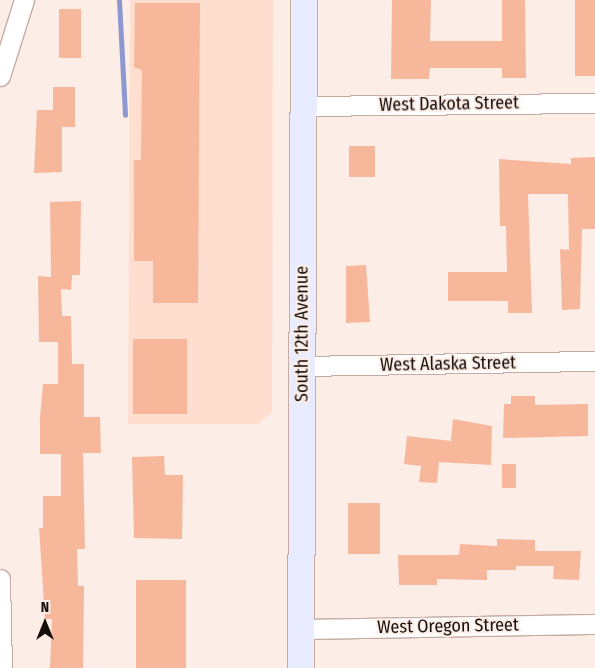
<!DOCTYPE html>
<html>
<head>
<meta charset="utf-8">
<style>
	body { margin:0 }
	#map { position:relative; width:595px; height:668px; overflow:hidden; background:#fdede7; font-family:"Fira Sans Condensed",sans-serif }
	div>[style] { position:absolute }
	.built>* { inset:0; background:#ffded0 }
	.stream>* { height:5px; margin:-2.5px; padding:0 2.5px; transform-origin:2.5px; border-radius:2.5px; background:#8d98d0 }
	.building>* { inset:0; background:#f7b79b; transform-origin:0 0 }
	.roads { filter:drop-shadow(1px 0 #c4aca2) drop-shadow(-1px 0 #c4aca2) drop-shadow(0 1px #c4aca2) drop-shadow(0 -1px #c4aca2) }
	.street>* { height:19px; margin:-9.5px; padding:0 9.5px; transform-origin:9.5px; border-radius:9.5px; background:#fff }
	.secondary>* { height:26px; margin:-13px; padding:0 13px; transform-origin:13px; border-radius:13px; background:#e8ecfe }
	span { translate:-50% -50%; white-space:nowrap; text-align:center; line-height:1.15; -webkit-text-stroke:4px #fdede7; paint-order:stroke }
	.street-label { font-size:18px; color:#170f0c }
	.north { position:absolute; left:20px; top:598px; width:50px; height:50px; -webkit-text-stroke:4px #fdede7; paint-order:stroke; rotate:0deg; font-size:14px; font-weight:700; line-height:20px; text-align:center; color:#170f0c }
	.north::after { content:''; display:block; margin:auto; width:18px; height:22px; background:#170f0c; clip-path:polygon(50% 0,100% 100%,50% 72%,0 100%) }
</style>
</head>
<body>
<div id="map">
	<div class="built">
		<div style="clip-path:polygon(130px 0,273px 0,272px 412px,258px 424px,128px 424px)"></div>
	</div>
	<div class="stream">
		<div style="left:119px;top:0;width:115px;rotate:87deg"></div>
	</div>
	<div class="building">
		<div style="clip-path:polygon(392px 0,431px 0,430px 41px,502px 41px,502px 0,525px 0,526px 78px,502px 78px,502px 68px,430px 68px,429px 79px,391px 79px)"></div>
		<div style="left:575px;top:0;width:20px;height:76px"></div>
		<div style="clip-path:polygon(135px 3px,200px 3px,198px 303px,153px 303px,153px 261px,134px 261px,134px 160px,141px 160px,142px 70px,134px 67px)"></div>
		<div style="left:59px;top:9px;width:22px;height:49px"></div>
		<div style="clip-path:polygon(53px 87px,75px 87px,75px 127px,62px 127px,62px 172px,34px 173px,37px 110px,53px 110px)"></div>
		<div style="left:349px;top:146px;width:26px;height:31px"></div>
		<div style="clip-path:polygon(595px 157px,595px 229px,582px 229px,580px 309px,562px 310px,560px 249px,569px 250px,568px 194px,528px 194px,532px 313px,508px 313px,508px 301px,448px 301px,448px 272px,507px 272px,506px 226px,500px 226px,499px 159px,571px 164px,571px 158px)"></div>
		<div style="clip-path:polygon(81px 201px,80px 275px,72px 275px,71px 290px,61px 289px,62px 316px,71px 316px,72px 364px,84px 364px,84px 417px,100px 417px,101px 453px,83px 453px,85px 549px,77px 549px,78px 586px,84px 586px,83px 668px,50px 668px,52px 619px,45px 619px,39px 528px,43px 528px,43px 496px,61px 496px,61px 454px,40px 454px,40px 417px,43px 384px,58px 384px,58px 342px,39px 342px,38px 276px,51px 277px,50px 202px)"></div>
		<div style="clip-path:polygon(366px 265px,370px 322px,346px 323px,346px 266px)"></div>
		<div style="left:133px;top:339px;width:54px;height:75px"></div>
		<div style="clip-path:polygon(511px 396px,535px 396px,535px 405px,588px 404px,588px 436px,503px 438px,504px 404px,511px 404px)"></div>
		<div style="clip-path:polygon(453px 419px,492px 426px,491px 465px,439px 462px,437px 483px,419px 482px,421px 466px,404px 464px,407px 436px,451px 441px)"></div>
		<div style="clip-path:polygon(164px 456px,165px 475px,183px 475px,182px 539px,134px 538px,132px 457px)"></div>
		<div style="left:516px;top:464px;width:24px;height:14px;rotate:90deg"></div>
		<div style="left:348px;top:503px;width:32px;height:51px"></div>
		<div style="clip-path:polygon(497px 539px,535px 540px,535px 551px,581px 551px,579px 580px,553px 579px,554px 566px,516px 566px,516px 570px,487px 570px,487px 580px,437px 579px,437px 585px,399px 585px,398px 555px,459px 555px,460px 544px,497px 546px)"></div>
		<div style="left:136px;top:580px;width:50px;height:88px"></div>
	</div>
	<div class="roads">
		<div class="street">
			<div style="left:0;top:76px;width:80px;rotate:-72.5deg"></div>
			<div style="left:303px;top:106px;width:292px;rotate:-0.6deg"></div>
			<div style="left:302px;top:366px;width:293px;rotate:-1deg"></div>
			<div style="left:0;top:579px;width:89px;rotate:88.7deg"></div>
			<div style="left:301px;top:629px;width:294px;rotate:-1deg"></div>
		</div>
		<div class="secondary">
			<div style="left:301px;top:668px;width:668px;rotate:-89.74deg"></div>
		</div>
	</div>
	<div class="street-label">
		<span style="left:449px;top:104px;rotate:-1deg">West Dakota Street</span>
		<span style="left:302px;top:334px;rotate:-90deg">South 12th Avenue</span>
		<span style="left:448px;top:364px;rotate:-1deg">West Alaska Street</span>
		<span style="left:448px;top:626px;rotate:-1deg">West Oregon Street</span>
	</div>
	<div class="north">N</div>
</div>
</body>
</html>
